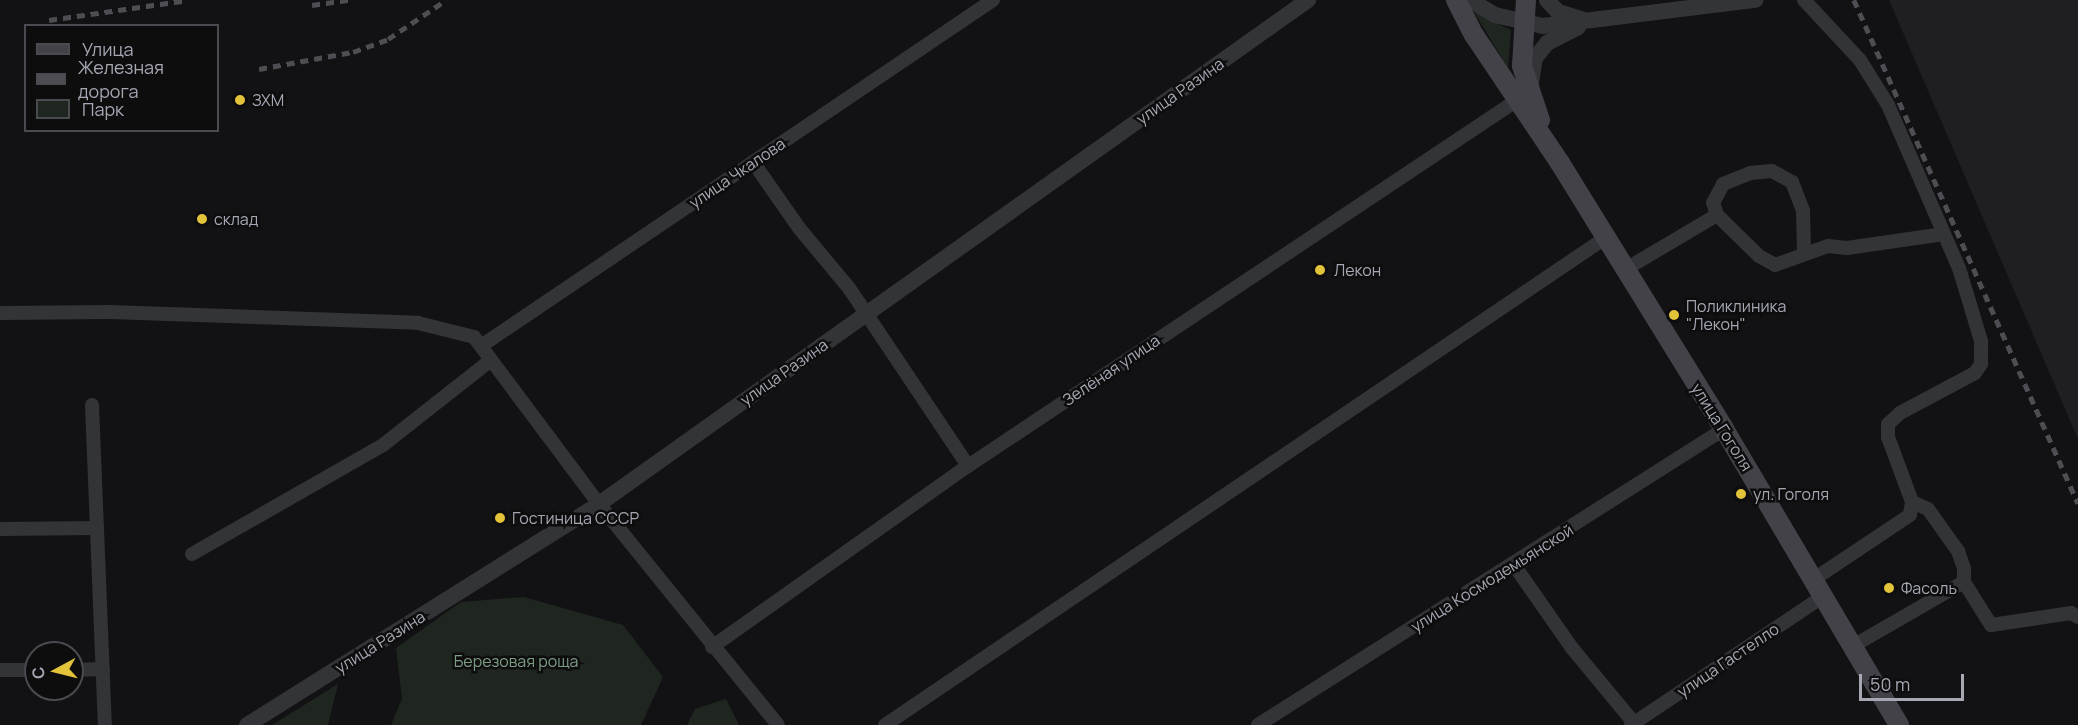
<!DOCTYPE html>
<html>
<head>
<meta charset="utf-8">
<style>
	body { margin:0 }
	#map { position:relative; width:2078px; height:725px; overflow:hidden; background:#121214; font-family:Manrope,sans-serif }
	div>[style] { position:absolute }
	.built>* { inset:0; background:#1f1e20 }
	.green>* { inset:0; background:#1f2620 }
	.minor>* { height:14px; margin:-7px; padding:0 7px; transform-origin:7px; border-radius:7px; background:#333438 }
	.tertiary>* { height:16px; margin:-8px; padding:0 8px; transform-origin:8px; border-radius:8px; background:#333438 }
	.secondary>* { height:20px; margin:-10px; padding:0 10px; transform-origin:10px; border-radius:10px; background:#424248 }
	.rail>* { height:4.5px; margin-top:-2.25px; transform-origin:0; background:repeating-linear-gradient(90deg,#4d4d53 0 8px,transparent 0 14px) }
	.dots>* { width:16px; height:16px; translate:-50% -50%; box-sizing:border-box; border:3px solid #0d0d0e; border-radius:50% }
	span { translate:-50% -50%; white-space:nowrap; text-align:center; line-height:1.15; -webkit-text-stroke:5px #0d0d0e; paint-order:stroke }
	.street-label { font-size:16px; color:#a5a7b3 }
	.poi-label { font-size:16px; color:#a5a7b3 }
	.left { translate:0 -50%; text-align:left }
	.park-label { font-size:16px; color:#7d9d83 }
	.legend { position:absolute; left:24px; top:24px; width:195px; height:108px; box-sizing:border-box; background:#0d0d0e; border:2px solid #4a4b50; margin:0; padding:8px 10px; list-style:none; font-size:18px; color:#a5a7b3 }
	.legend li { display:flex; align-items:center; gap:12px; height:30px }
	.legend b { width:30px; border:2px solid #4a4b50 }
	.north { position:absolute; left:24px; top:641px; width:60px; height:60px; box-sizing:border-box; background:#0d0d0e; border:2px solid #4a4b50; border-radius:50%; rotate:263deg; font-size:16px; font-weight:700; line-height:24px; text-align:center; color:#a5a7b3 }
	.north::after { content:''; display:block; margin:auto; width:21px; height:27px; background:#e3c33a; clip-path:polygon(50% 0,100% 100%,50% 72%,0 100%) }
	.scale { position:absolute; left:1859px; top:674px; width:105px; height:27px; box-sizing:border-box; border:3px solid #a5a7b3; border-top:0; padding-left:8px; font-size:18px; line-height:21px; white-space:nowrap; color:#a5a7b3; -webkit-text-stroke:4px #0d0d0e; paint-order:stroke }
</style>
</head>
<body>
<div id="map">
	<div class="built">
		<div style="clip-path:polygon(1889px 0,2078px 0,2078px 439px)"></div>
	</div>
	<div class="green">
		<div style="clip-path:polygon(1474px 12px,1511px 30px,1508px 68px)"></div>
		<div style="clip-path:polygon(524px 597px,623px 625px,663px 677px,641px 725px,391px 725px,402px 699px,396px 648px,461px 602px)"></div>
		<div style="clip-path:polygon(338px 684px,328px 725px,272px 725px)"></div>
		<div style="clip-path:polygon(726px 699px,739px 725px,687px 725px,695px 709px)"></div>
	</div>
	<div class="minor">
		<div style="left:1804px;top:0;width:82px;rotate:47deg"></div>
		<div style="left:1860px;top:60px;width:53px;rotate:58.1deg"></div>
		<div style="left:1888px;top:105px;width:178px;rotate:66.5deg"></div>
		<div style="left:1959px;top:268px;width:76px;rotate:73.2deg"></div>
		<div style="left:1981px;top:341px;width:23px;rotate:90deg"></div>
		<div style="left:1981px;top:364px;width:11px;rotate:124deg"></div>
		<div style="left:1975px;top:373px;width:85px;rotate:151.9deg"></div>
		<div style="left:1900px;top:413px;width:16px;rotate:137deg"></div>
		<div style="left:1888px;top:424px;width:13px;rotate:90deg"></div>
		<div style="left:1888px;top:437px;width:69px;rotate:69.7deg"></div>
		<div style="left:1912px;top:502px;width:13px;rotate:99deg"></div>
		<div style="left:1910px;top:515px;width:115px;rotate:146.3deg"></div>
		<div style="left:753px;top:162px;width:80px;rotate:55.1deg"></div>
		<div style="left:799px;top:228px;width:78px;rotate:50.2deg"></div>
		<div style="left:849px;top:288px;width:214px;rotate:56.2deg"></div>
		<div style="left:1717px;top:215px;width:13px;rotate:-108deg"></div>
		<div style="left:1713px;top:203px;width:21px;rotate:-62deg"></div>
		<div style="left:1723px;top:184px;width:29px;rotate:-22deg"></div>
		<div style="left:1750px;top:173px;width:22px;rotate:-5deg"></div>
		<div style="left:1772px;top:171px;width:23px;rotate:29deg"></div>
		<div style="left:1792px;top:182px;width:30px;rotate:69deg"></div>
		<div style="left:1803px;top:210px;width:42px;rotate:88.6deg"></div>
		<div style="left:1624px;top:270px;width:108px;rotate:-30.6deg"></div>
		<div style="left:1717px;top:215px;width:59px;rotate:44.3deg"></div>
		<div style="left:1759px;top:256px;width:18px;rotate:29deg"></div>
		<div style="left:1775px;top:265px;width:56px;rotate:-19.7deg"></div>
		<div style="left:1828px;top:246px;width:19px;rotate:6deg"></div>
		<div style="left:1847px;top:248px;width:98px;rotate:-8.2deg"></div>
		<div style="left:0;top:313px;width:110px;rotate:-0.5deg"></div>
		<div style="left:110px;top:312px;width:308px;rotate:2deg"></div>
		<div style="left:418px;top:323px;width:58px;rotate:14deg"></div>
		<div style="left:474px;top:337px;width:209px;rotate:53.2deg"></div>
		<div style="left:599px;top:504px;width:284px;rotate:51deg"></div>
		<div style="left:481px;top:346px;width:618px;rotate:-34.05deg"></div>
		<div style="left:92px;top:405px;width:320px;rotate:87.7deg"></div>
		<div style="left:1912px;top:502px;width:17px;rotate:24deg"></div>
		<div style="left:1928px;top:509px;width:52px;rotate:54.5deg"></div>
		<div style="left:1958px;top:551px;width:18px;rotate:71deg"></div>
		<div style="left:1964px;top:568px;width:14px;rotate:90deg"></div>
		<div style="left:0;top:529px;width:97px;rotate:-0.6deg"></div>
		<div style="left:192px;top:554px;width:220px;rotate:-29.7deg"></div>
		<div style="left:383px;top:445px;width:137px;rotate:-38.2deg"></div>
		<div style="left:1514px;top:565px;width:101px;rotate:55.1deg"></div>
		<div style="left:1572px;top:648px;width:97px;rotate:50.4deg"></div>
		<div style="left:1853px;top:646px;width:128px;rotate:-30deg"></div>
		<div style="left:1964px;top:582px;width:51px;rotate:57.9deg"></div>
		<div style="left:1991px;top:625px;width:81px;rotate:-8.5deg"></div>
		<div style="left:2071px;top:613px;width:8px;rotate:30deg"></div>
		<div style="left:712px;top:647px;width:314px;rotate:-35.3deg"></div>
		<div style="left:968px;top:466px;width:658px;rotate:-33.67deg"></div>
		<div style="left:0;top:670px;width:36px"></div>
		<div style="left:72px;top:670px;width:31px;rotate:-2deg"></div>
		<div style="left:885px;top:725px;width:869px;rotate:-34.07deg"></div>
		<div style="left:1258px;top:725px;width:552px;rotate:-32.42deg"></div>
		<div style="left:1631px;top:725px;width:232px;rotate:-33.8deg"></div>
	</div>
	<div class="tertiary">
		<div style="left:1470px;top:0;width:29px;rotate:31deg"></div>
		<div style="left:1495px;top:15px;width:49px;rotate:12.9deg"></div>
		<div style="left:1543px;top:26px;width:214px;rotate:-7deg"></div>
		<div style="left:1547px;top:0;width:16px;rotate:47deg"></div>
		<div style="left:1558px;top:12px;width:24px;rotate:17deg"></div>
		<div style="left:1530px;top:89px;width:31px;rotate:-81deg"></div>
		<div style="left:1535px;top:58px;width:19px;rotate:-51deg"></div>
		<div style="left:1547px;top:43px;width:35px;rotate:-27deg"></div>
		<div style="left:247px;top:725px;width:416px;rotate:-32.1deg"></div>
		<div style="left:599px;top:504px;width:870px;rotate:-35.41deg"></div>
	</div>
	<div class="secondary">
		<div style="left:1456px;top:0;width:39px;rotate:63deg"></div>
		<div style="left:1474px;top:35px;width:154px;rotate:56.1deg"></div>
		<div style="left:1560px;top:163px;width:312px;rotate:58.3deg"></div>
		<div style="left:1724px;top:429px;width:344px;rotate:59.4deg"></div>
		<div style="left:1526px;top:0;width:66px;rotate:93.5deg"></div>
		<div style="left:1522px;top:66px;width:57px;rotate:71.6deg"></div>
	</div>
	<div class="rail">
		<div style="left:1854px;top:0;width:551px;rotate:66deg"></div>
		<div style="left:312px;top:5px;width:37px;rotate:-8deg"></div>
		<div style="left:49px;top:20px;width:139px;rotate:-8.2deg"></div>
		<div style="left:259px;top:69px;width:96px;rotate:-10.3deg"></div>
		<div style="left:353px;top:52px;width:37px;rotate:-20deg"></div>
		<div style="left:388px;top:39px;width:70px;rotate:-33.9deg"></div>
	</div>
	<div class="dots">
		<div style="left:240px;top:100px;background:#e3c33a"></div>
		<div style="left:202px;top:219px;background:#e3c33a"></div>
		<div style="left:1320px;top:270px;background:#e3c33a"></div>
		<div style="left:1674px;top:315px;background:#e3c33a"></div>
		<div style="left:1741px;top:494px;background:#e3c33a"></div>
		<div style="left:500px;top:518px;background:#e3c33a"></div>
		<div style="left:1889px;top:588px;background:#e3c33a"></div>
	</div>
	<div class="street-label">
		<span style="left:1180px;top:91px;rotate:-35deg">улица Разина</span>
		<span style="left:737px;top:173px;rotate:-34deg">улица Чкалова</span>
		<span style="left:1111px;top:370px;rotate:-34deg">Зелёная улица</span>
		<span style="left:784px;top:372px;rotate:-35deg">улица Разина</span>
		<span style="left:1722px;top:427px;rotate:58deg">улица Гоголя</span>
		<span style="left:1492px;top:578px;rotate:-32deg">улица Космодемьянской</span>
		<span style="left:380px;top:642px;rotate:-32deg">улица Разина</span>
		<span style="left:1728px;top:660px;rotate:-34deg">улица Гастелло</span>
	</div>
	<div class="poi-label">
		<span class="left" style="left:252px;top:100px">ЗХМ</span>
		<span class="left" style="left:214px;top:219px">склад</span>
		<span class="left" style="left:1334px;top:270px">Лекон</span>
		<span class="left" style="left:1686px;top:315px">Поликлиника<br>"Лекон"</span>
		<span class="left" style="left:1753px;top:494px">ул. Гоголя</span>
		<span class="left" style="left:512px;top:518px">Гостиница СССР</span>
		<span class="left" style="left:1901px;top:588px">Фасоль</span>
	</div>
	<div class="park-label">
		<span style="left:516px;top:661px">Березовая роща</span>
	</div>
	<ul class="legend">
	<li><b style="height:8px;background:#424248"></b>Улица</li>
	<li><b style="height:8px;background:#4d4d53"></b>Железная дорога</li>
	<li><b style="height:16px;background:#1f2620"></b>Парк</li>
	</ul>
	<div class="north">С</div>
	<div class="scale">50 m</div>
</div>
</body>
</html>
